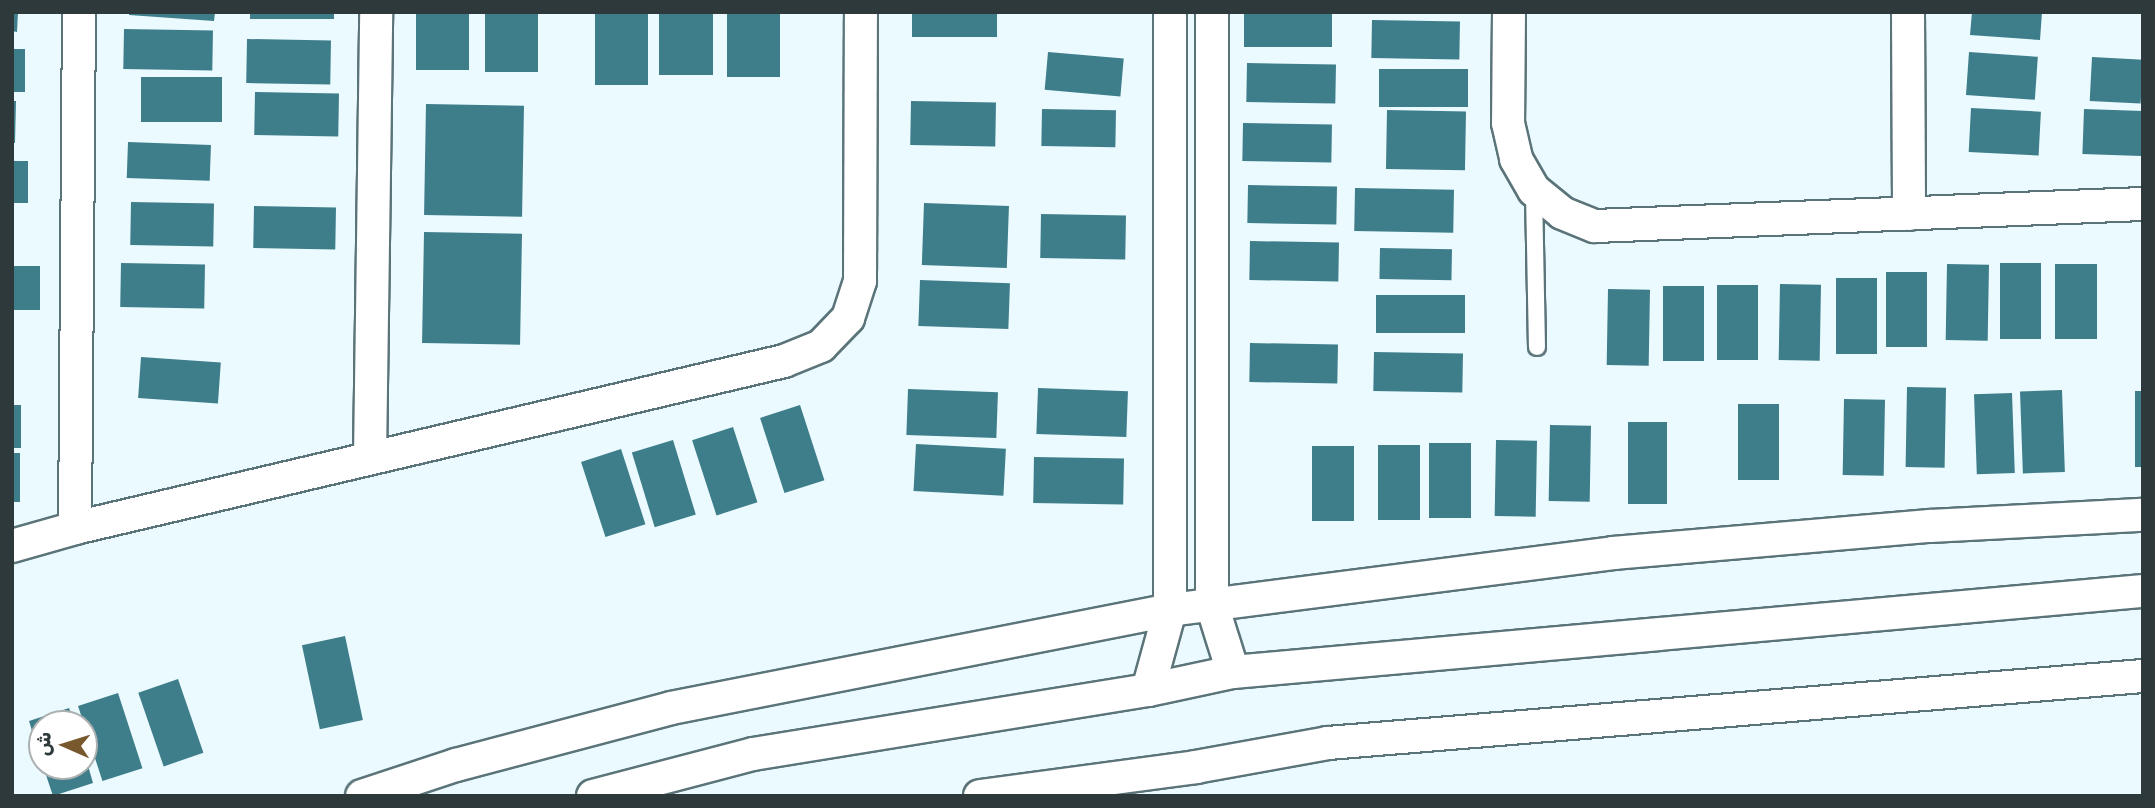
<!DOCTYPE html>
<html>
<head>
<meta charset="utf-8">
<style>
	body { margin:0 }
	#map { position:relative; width:2155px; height:808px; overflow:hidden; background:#eafafe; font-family:Rubik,"Noto Sans Arabic",sans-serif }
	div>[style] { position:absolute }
	.building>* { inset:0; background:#3e7d8a; transform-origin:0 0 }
	.roads { filter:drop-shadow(2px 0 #5b7479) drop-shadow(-2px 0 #5b7479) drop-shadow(0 2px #5b7479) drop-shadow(0 -2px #5b7479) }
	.lane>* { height:16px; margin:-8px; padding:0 8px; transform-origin:8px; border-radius:8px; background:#fff }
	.street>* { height:32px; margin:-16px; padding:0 16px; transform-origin:16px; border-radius:16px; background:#fff }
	span { translate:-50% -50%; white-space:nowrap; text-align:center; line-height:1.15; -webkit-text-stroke:7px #fff; paint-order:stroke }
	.frame { position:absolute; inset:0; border:14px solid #2e393b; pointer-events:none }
	.north { position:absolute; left:28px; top:710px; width:70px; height:70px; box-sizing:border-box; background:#fff; border:2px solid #abb0b1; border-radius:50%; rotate:273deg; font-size:19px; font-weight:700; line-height:28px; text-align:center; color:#2e393b }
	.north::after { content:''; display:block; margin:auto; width:24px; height:32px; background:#78592e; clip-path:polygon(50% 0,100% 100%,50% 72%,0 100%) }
</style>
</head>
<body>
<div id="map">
	<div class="building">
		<div style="clip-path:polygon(12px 12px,18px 12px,17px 32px,12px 31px)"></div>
		<div style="clip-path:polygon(129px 12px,215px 12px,214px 21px,129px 15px)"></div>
		<div style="left:250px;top:12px;width:84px;height:7px"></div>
		<div style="left:416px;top:12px;width:53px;height:58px"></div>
		<div style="left:485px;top:12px;width:53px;height:60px"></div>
		<div style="left:595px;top:12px;width:53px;height:73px"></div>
		<div style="left:659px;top:12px;width:54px;height:63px"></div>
		<div style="left:727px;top:12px;width:53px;height:65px"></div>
		<div style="left:912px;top:12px;width:85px;height:25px"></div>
		<div style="left:1244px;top:12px;width:88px;height:35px"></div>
		<div style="clip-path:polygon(1972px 12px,2042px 12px,2040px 40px,1970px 35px)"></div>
		<div style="left:1372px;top:20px;width:88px;height:38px;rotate:1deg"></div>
		<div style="left:124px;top:29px;width:89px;height:40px;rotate:1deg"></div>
		<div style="left:247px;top:39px;width:84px;height:44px;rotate:1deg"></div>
		<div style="left:12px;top:49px;width:13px;height:43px"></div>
		<div style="left:1048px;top:52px;width:76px;height:38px;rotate:5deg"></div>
		<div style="left:1969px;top:52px;width:69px;height:43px;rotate:4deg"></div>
		<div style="left:2092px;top:57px;width:51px;height:44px;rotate:3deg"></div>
		<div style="left:1247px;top:63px;width:89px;height:39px;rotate:1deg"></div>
		<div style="left:1379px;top:69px;width:89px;height:38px"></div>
		<div style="left:141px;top:77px;width:81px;height:45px"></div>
		<div style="left:255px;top:92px;width:84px;height:43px;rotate:1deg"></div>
		<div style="clip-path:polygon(12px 101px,16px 101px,15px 143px,12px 143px)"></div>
		<div style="left:911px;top:101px;width:85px;height:44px;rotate:1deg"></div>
		<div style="left:426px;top:104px;width:98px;height:111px;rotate:1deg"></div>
		<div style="left:1971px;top:108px;width:70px;height:44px;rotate:3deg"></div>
		<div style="left:1042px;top:109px;width:74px;height:37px;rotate:1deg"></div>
		<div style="left:2084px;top:109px;width:59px;height:45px;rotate:2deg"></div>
		<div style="left:1387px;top:110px;width:79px;height:59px;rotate:1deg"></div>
		<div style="left:1243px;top:123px;width:89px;height:38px;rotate:1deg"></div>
		<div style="left:128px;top:142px;width:83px;height:36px;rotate:2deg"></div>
		<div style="left:12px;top:161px;width:16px;height:42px"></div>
		<div style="left:1248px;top:185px;width:89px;height:38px;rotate:1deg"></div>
		<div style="left:1355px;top:188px;width:99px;height:43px;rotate:1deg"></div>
		<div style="left:131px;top:202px;width:83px;height:43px;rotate:1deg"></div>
		<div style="left:924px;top:203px;width:85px;height:62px;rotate:2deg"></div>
		<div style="left:254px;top:206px;width:82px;height:42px;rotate:1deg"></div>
		<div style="left:1041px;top:214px;width:85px;height:44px;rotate:1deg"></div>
		<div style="left:424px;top:232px;width:98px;height:111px;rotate:1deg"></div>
		<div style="left:1250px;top:241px;width:89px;height:39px;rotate:1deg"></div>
		<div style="left:1380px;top:248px;width:72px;height:31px;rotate:1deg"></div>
		<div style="left:121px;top:263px;width:84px;height:44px;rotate:1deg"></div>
		<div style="left:2000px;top:263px;width:41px;height:76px"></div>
		<div style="left:1947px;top:264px;width:42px;height:76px;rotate:1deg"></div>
		<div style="left:2055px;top:264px;width:42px;height:75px"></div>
		<div style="left:12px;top:266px;width:28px;height:44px"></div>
		<div style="left:1886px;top:272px;width:41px;height:75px"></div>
		<div style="left:1836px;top:278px;width:41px;height:76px"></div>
		<div style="left:920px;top:280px;width:90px;height:46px;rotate:2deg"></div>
		<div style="left:1780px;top:284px;width:41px;height:76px;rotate:1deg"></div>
		<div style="left:1717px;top:285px;width:41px;height:75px"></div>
		<div style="left:1663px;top:286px;width:41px;height:75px"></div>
		<div style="left:1608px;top:289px;width:42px;height:76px;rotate:1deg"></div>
		<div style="left:1376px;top:295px;width:89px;height:38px"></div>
		<div style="left:1250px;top:343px;width:88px;height:39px;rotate:1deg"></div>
		<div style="left:1374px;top:352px;width:89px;height:39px;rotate:1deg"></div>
		<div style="left:141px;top:357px;width:80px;height:41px;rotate:4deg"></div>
		<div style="left:1907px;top:387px;width:39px;height:80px;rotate:1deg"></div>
		<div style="left:1038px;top:388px;width:90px;height:46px;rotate:2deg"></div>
		<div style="left:908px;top:389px;width:90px;height:46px;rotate:2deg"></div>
		<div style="left:2062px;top:390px;width:82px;height:42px;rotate:88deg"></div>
		<div style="left:2135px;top:391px;width:8px;height:76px"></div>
		<div style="left:2012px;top:393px;width:80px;height:38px;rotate:88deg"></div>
		<div style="left:1844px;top:399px;width:41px;height:76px;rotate:1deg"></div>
		<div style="left:1738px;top:404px;width:41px;height:76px"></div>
		<div style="left:12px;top:405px;width:9px;height:43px"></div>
		<div style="left:800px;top:405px;width:79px;height:42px;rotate:72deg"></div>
		<div style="left:1628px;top:422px;width:39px;height:82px"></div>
		<div style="left:1550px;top:425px;width:41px;height:76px;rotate:1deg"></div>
		<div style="left:733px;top:427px;width:79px;height:43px;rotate:72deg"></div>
		<div style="left:673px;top:440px;width:78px;height:43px;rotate:73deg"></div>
		<div style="left:1496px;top:440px;width:41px;height:76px;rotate:1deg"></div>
		<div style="left:1429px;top:443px;width:42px;height:75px"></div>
		<div style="left:916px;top:444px;width:90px;height:47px;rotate:3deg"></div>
		<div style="left:1378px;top:445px;width:42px;height:75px"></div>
		<div style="left:1312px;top:446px;width:42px;height:75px"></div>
		<div style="left:621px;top:449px;width:79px;height:42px;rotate:72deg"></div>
		<div style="left:12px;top:453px;width:8px;height:49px"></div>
		<div style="left:1034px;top:457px;width:90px;height:46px;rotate:1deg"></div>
		<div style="left:345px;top:636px;width:86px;height:44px;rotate:78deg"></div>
		<div style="left:178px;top:679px;width:78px;height:42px;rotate:71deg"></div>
		<div style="left:118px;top:693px;width:79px;height:42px;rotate:72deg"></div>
		<div style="clip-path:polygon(69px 708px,75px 724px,42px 724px,41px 760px,29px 721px)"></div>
		<div style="clip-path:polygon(85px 755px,93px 783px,53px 796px,43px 766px,84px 766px)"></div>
	</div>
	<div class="roads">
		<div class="lane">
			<div style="left:1534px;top:192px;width:155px;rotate:88.9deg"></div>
		</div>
		<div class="street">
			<div style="left:1212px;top:12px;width:593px;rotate:90deg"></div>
			<div style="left:1212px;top:605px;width:70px;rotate:72.6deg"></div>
			<div style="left:1509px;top:12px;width:111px;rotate:90.5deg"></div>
			<div style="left:1508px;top:123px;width:37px;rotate:77deg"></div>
			<div style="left:1516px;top:159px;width:36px;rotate:60deg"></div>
			<div style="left:1534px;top:190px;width:36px;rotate:39deg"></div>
			<div style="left:1562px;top:213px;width:35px;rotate:22deg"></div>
			<div style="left:1595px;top:226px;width:548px;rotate:-2.3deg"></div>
			<div style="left:1908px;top:12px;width:202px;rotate:89.7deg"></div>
			<div style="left:370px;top:458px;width:446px;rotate:-89.2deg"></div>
			<div style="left:75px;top:528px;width:516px;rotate:-89.56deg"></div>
			<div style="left:12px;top:546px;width:66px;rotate:-15.9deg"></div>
			<div style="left:75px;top:528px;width:728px;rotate:-13.25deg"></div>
			<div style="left:784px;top:361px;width:40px;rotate:-22deg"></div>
			<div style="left:821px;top:346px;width:39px;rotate:-46deg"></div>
			<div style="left:848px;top:318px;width:39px;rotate:-72deg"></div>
			<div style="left:860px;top:281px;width:269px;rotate:-89.8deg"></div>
			<div style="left:1148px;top:690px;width:83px;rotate:-74.6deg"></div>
			<div style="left:1170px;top:610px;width:598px;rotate:-90deg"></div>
			<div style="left:362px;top:796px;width:99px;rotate:-18.3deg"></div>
			<div style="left:456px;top:765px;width:222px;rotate:-14.8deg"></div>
			<div style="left:671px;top:708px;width:509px;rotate:-11.11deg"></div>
			<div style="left:1170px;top:610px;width:447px;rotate:-7.3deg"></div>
			<div style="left:1613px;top:553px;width:318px;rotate:-4.9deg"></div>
			<div style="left:1930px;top:526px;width:213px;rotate:-3deg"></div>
			<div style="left:593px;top:796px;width:165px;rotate:-14.7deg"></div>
			<div style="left:753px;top:754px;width:400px;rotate:-9.2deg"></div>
			<div style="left:1148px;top:690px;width:87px;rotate:-12deg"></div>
			<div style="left:1233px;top:672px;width:914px;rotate:-5.09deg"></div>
			<div style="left:980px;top:796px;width:218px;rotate:-7.6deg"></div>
			<div style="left:1196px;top:767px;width:134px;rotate:-10.3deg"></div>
			<div style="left:1328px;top:743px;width:818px;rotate:-4.7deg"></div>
		</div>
	</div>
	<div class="frame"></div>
	<div class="north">ش</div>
</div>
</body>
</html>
